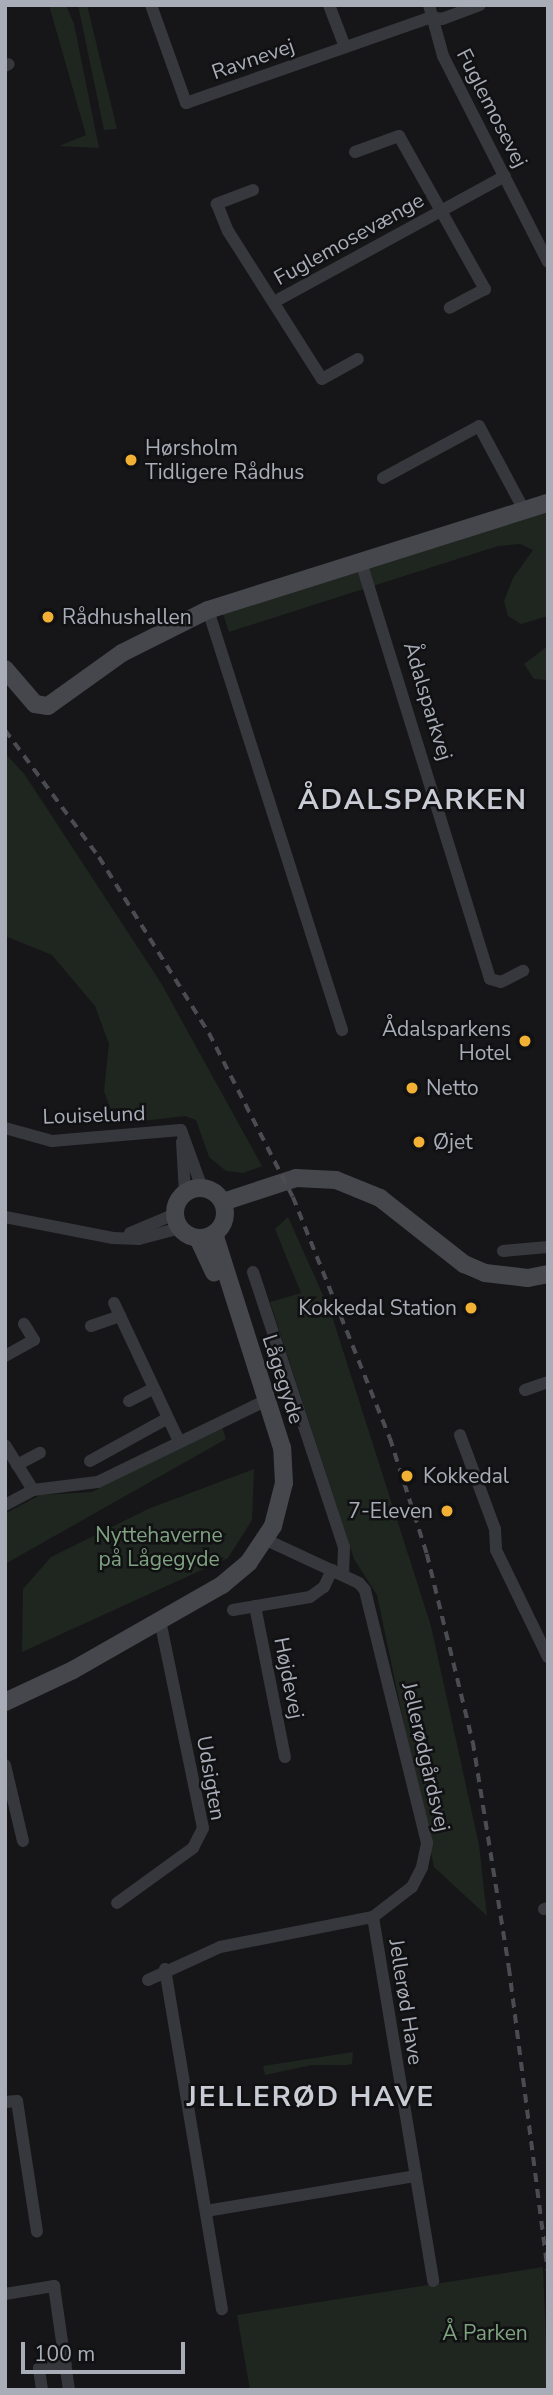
<!DOCTYPE html>
<html>
<head>
<meta charset="utf-8">
<style>
	body { margin:0 }
	#map { position:relative; width:553px; height:2395px; overflow:hidden; background:#161618; font-family:"Nunito Sans",sans-serif }
	div>[style] { position:absolute }
	.green>* { inset:0; background:#1e261f }
	.street>* { height:12px; margin:-6px; padding:0 6px; transform-origin:6px; border-radius:6px; background:#37383d }
	.secondary>* { height:18px; margin:-9px; padding:0 9px; transform-origin:9px; border-radius:9px; background:#45474d }
	.secondary>.ring { margin:-9px; padding:0; box-sizing:content-box; background:none; border:18px solid #45474d; border-radius:50% }
	.rail>* { height:3.5px; margin-top:-1.75px; transform-origin:0; background:repeating-linear-gradient(90deg,#4a4c52 0 9px,transparent 0 16px) }
	.dots>* { width:19px; height:19px; translate:-50% -50%; box-sizing:border-box; border:4px solid #111113; border-radius:50% }
	span { translate:-50% -50%; white-space:nowrap; text-align:center; line-height:1.15; -webkit-text-stroke:5px #111113; paint-order:stroke }
	.street-label { font-size:21px; color:#a8adb8 }
	.poi-label { font-size:21px; color:#a8adb8 }
	.left { translate:0 -50%; text-align:left }
	.right { translate:-100% -50%; text-align:right }
	.park-label { font-size:21px; color:#7fa381 }
	.district-label { font-size:28px; color:#c9ccd4; font-weight:700; letter-spacing:2px }
	.frame { position:absolute; inset:0; border:7px solid #a8adb8; pointer-events:none }
	.scale { position:absolute; left:21px; top:2342px; width:164px; height:32px; box-sizing:border-box; border:4px solid #a8adb8; border-top:0; padding-left:9px; font-size:21px; line-height:24px; white-space:nowrap; color:#a8adb8; -webkit-text-stroke:5px #111113; paint-order:stroke }
</style>
</head>
<body>
<div id="map">
	<div class="green">
		<div style="clip-path:polygon(49px 5px,66px 5px,74px 24px,99px 148px,59px 146px,86px 135px)"></div>
		<div style="clip-path:polygon(78px 5px,87px 5px,117px 129px,104px 130px)"></div>
		<div style="clip-path:polygon(548px 511px,548px 616px,521px 624px,508px 616px,504px 601px,513px 578px,533px 550px,520px 544px,498px 546px,229px 632px,223px 614px)"></div>
		<div style="clip-path:polygon(548px 646px,548px 680px,534px 679px,524px 664px)"></div>
		<div style="clip-path:polygon(5px 753px,25px 775px,161px 983px,262px 1166px,243px 1173px,226px 1171px,209px 1157px,196px 1120px,185px 1116px,116px 1124px,104px 1091px,109px 1044px,95px 1006px,52px 955px,5px 936px)"></div>
		<div style="clip-path:polygon(288px 1217px,331px 1313px,431px 1626px,479px 1845px,487px 1916px,434px 1867px,377px 1595px,354px 1559px,270px 1302px,301px 1293px,275px 1229px)"></div>
		<div style="clip-path:polygon(222px 1427px,226px 1439px,5px 1564px,5px 1514px,10px 1511px,40px 1495px,92px 1492px)"></div>
		<div style="clip-path:polygon(254px 1469px,252px 1520px,228px 1558px,22px 1652px,23px 1589px,51px 1557px,148px 1509px)"></div>
		<div style="clip-path:polygon(353px 2052px,352px 2064px,346px 2065px,312px 2065px,265px 2075px,263px 2066px)"></div>
		<div style="clip-path:polygon(543px 2267px,548px 2390px,250px 2390px,237px 2315px)"></div>
	</div>
	<div class="street">
		<div style="left:151px;top:5px;width:104px;rotate:70.3deg"></div>
		<div style="left:186px;top:103px;width:260px;rotate:-19.3deg"></div>
		<div style="left:431px;top:17px;width:11px;rotate:10deg"></div>
		<div style="left:442px;top:19px;width:40px;rotate:-20.2deg"></div>
		<div style="left:329px;top:5px;width:45px;rotate:69.1deg"></div>
		<div style="left:429px;top:5px;width:53px;rotate:74.6deg"></div>
		<div style="left:443px;top:56px;width:231px;rotate:63deg"></div>
		<div style="left:5px;top:66px;width:4px;rotate:-27deg"></div>
		<div style="left:355px;top:152px;width:47px;rotate:-20deg"></div>
		<div style="left:399px;top:136px;width:176px;rotate:60.7deg"></div>
		<div style="left:485px;top:289px;width:40px;rotate:152deg"></div>
		<div style="left:253px;top:190px;width:39px;rotate:159deg"></div>
		<div style="left:217px;top:204px;width:29px;rotate:68deg"></div>
		<div style="left:228px;top:231px;width:175px;rotate:57.6deg"></div>
		<div style="left:322px;top:379px;width:41px;rotate:-29.1deg"></div>
		<div style="left:274px;top:302px;width:263px;rotate:-28.6deg"></div>
		<div style="left:383px;top:478px;width:109px;rotate:-28.4deg"></div>
		<div style="left:479px;top:426px;width:95px;rotate:61.8deg"></div>
		<div style="left:361px;top:562px;width:436px;rotate:72.8deg"></div>
		<div style="left:490px;top:979px;width:11px;rotate:15deg"></div>
		<div style="left:501px;top:982px;width:25px;rotate:-27deg"></div>
		<div style="left:208px;top:610px;width:441px;rotate:72.3deg"></div>
		<div style="left:5px;top:1128px;width:49px;rotate:15.5deg"></div>
		<div style="left:52px;top:1141px;width:129px;rotate:-4.9deg"></div>
		<div style="left:181px;top:1130px;width:62px;rotate:70.1deg"></div>
		<div style="left:182px;top:1142px;width:51px;rotate:86.6deg"></div>
		<div style="left:5px;top:1217px;width:110px;rotate:11deg"></div>
		<div style="left:113px;top:1238px;width:26px;rotate:2deg"></div>
		<div style="left:139px;top:1239px;width:42px;rotate:-15deg"></div>
		<div style="left:130px;top:1233px;width:49px;rotate:-22.9deg"></div>
		<div style="left:503px;top:1251px;width:45px;rotate:-5.1deg"></div>
		<div style="left:253px;top:1272px;width:290px;rotate:71.7deg"></div>
		<div style="left:344px;top:1547px;width:28px;rotate:92deg"></div>
		<div style="left:114px;top:1303px;width:153px;rotate:64.8deg"></div>
		<div style="left:91px;top:1326px;width:31px;rotate:-19deg"></div>
		<div style="left:5px;top:1356px;width:33px;rotate:-29deg"></div>
		<div style="left:34px;top:1340px;width:19px;rotate:-122deg"></div>
		<div style="left:525px;top:1390px;width:24px;rotate:-19deg"></div>
		<div style="left:129px;top:1401px;width:25px;rotate:-27deg"></div>
		<div style="left:460px;top:1435px;width:100px;rotate:69.6deg"></div>
		<div style="left:495px;top:1529px;width:21px;rotate:87deg"></div>
		<div style="left:496px;top:1550px;width:119px;rotate:64.1deg"></div>
		<div style="left:5px;top:1445px;width:53px;rotate:58.1deg"></div>
		<div style="left:90px;top:1461px;width:87px;rotate:-28.9deg"></div>
		<div style="left:17px;top:1465px;width:26px;rotate:-28deg"></div>
		<div style="left:5px;top:1505px;width:32px;rotate:-28deg"></div>
		<div style="left:33px;top:1490px;width:65px;rotate:-7deg"></div>
		<div style="left:98px;top:1482px;width:188px;rotate:-25.9deg"></div>
		<div style="left:255px;top:1606px;width:154px;rotate:78.8deg"></div>
		<div style="left:233px;top:1610px;width:78px;rotate:-9.6deg"></div>
		<div style="left:310px;top:1597px;width:17px;rotate:-36deg"></div>
		<div style="left:324px;top:1587px;width:19px;rotate:-65deg"></div>
		<div style="left:5px;top:1765px;width:78px;rotate:76.7deg"></div>
		<div style="left:117px;top:1903px;width:94px;rotate:-35.9deg"></div>
		<div style="left:193px;top:1848px;width:22px;rotate:-63deg"></div>
		<div style="left:203px;top:1828px;width:211px;rotate:-101.7deg"></div>
		<div style="left:544px;top:1909px;width:4px;rotate:-14deg"></div>
		<div style="left:373px;top:1917px;width:369px;rotate:80.6deg"></div>
		<div style="left:165px;top:1969px;width:345px;rotate:80.5deg"></div>
		<div style="left:148px;top:1980px;width:79px;rotate:-24.6deg"></div>
		<div style="left:220px;top:1947px;width:156px;rotate:-11.1deg"></div>
		<div style="left:373px;top:1917px;width:49px;rotate:-37.6deg"></div>
		<div style="left:412px;top:1887px;width:22px;rotate:-63deg"></div>
		<div style="left:422px;top:1867px;width:25px;rotate:-78deg"></div>
		<div style="left:427px;top:1843px;width:260px;rotate:-103.8deg"></div>
		<div style="left:365px;top:1590px;width:9px;rotate:-131deg"></div>
		<div style="left:359px;top:1583px;width:105px;rotate:-155.1deg"></div>
		<div style="left:5px;top:2102px;width:12px;rotate:-5deg"></div>
		<div style="left:17px;top:2101px;width:132px;rotate:81.3deg"></div>
		<div style="left:206px;top:2211px;width:213px;rotate:-9.5deg"></div>
		<div style="left:5px;top:2294px;width:50px;rotate:-9.3deg"></div>
		<div style="left:54px;top:2286px;width:105px;rotate:81.8deg"></div>
		<div style="left:42px;top:2390px;width:22px;rotate:-98deg"></div>
		<div style="left:39px;top:2368px;width:27px;rotate:-8deg"></div>
	</div>
	<div class="secondary">
		<div style="left:5px;top:669px;width:46px;rotate:49.4deg"></div>
		<div style="left:35px;top:704px;width:13px;rotate:9deg"></div>
		<div style="left:48px;top:706px;width:91px;rotate:-35.6deg"></div>
		<div style="left:122px;top:653px;width:96px;rotate:-26.6deg"></div>
		<div style="left:208px;top:610px;width:356px;rotate:-17.5deg"></div>
		<div class="ring" style="left:175px;top:1188px;width:32px;height:32px"></div>
		<div style="left:223px;top:1202px;width:77px;rotate:-18.2deg"></div>
		<div style="left:296px;top:1178px;width:40px;rotate:2.9deg"></div>
		<div style="left:336px;top:1180px;width:48px;rotate:22.2deg"></div>
		<div style="left:380px;top:1198px;width:107px;rotate:38.2deg"></div>
		<div style="left:464px;top:1264px;width:23px;rotate:23deg"></div>
		<div style="left:485px;top:1273px;width:43px;rotate:6.6deg"></div>
		<div style="left:528px;top:1278px;width:20px;rotate:-11deg"></div>
		<div style="left:198px;top:1238px;width:38px;rotate:65deg"></div>
		<div style="left:5px;top:1702px;width:75px;rotate:-25.2deg"></div>
		<div style="left:73px;top:1670px;width:172px;rotate:-29.7deg"></div>
		<div style="left:222px;top:1585px;width:35px;rotate:-40deg"></div>
		<div style="left:249px;top:1562px;width:43px;rotate:-56.3deg"></div>
		<div style="left:273px;top:1526px;width:44px;rotate:-75.7deg"></div>
		<div style="left:284px;top:1483px;width:35px;rotate:-93deg"></div>
		<div style="left:282px;top:1448px;width:225px;rotate:-107.6deg"></div>
	</div>
	<div class="rail">
		<div style="left:5px;top:730px;width:158px;rotate:53.5deg"></div>
		<div style="left:99px;top:857px;width:208px;rotate:58deg"></div>
		<div style="left:209px;top:1033px;width:184px;rotate:62.9deg"></div>
		<div style="left:293px;top:1197px;width:260px;rotate:68.1deg"></div>
		<div style="left:390px;top:1438px;width:122px;rotate:72.3deg"></div>
		<div style="left:427px;top:1554px;width:194px;rotate:76.3deg"></div>
		<div style="left:473px;top:1742px;width:228px;rotate:80.9deg"></div>
		<div style="left:509px;top:1967px;width:306px;rotate:82.7deg"></div>
	</div>
	<div class="dots">
		<div style="left:131px;top:460px;background:#f2b134"></div>
		<div style="left:48px;top:617px;background:#f2b134"></div>
		<div style="left:525px;top:1041px;background:#f2b134"></div>
		<div style="left:412px;top:1088px;background:#f2b134"></div>
		<div style="left:419px;top:1142px;background:#f2b134"></div>
		<div style="left:471px;top:1308px;background:#f2b134"></div>
		<div style="left:407px;top:1476px;background:#f2b134"></div>
		<div style="left:447px;top:1511px;background:#f2b134"></div>
	</div>
	<div class="street-label">
		<span style="left:253px;top:59px;rotate:-19deg">Ravnevej</span>
		<span style="left:492px;top:108px;rotate:63deg">Fuglemosevej</span>
		<span style="left:349px;top:239px;rotate:-29deg">Fuglemosevænge</span>
		<span style="left:428px;top:701px;rotate:73deg">Ådalsparkvej</span>
		<span style="left:94px;top:1115px;rotate:-2deg">Louiselund</span>
		<span style="left:283px;top:1379px;rotate:72deg">Lågegyde</span>
		<span style="left:289px;top:1678px;rotate:79deg">Højdevej</span>
		<span style="left:426px;top:1757px;rotate:77deg">Jellerødgårdsvej</span>
		<span style="left:211px;top:1778px;rotate:80deg">Udsigten</span>
		<span style="left:406px;top:2002px;rotate:81deg">Jellerød Have</span>
	</div>
	<div class="poi-label">
		<span class="left" style="left:145px;top:460px">Hørsholm<br>Tidligere Rådhus</span>
		<span class="left" style="left:62px;top:617px">Rådhushallen</span>
		<span class="right" style="left:511px;top:1041px">Ådalsparkens<br>Hotel</span>
		<span class="left" style="left:426px;top:1088px">Netto</span>
		<span class="left" style="left:433px;top:1142px">Øjet</span>
		<span class="right" style="left:457px;top:1308px">Kokkedal Station</span>
		<span class="left" style="left:423px;top:1476px">Kokkedal</span>
		<span class="right" style="left:433px;top:1511px">7-Eleven</span>
	</div>
	<div class="park-label">
		<span style="left:159px;top:1547px">Nyttehaverne<br>på Lågegyde</span>
		<span style="left:485px;top:2333px">Å Parken</span>
	</div>
	<div class="district-label">
		<span style="left:413px;top:800px">ÅDALSPARKEN</span>
		<span style="left:311px;top:2097px">JELLERØD HAVE</span>
	</div>
	<div class="frame"></div>
	<div class="scale">100 m</div>
</div>
</body>
</html>
